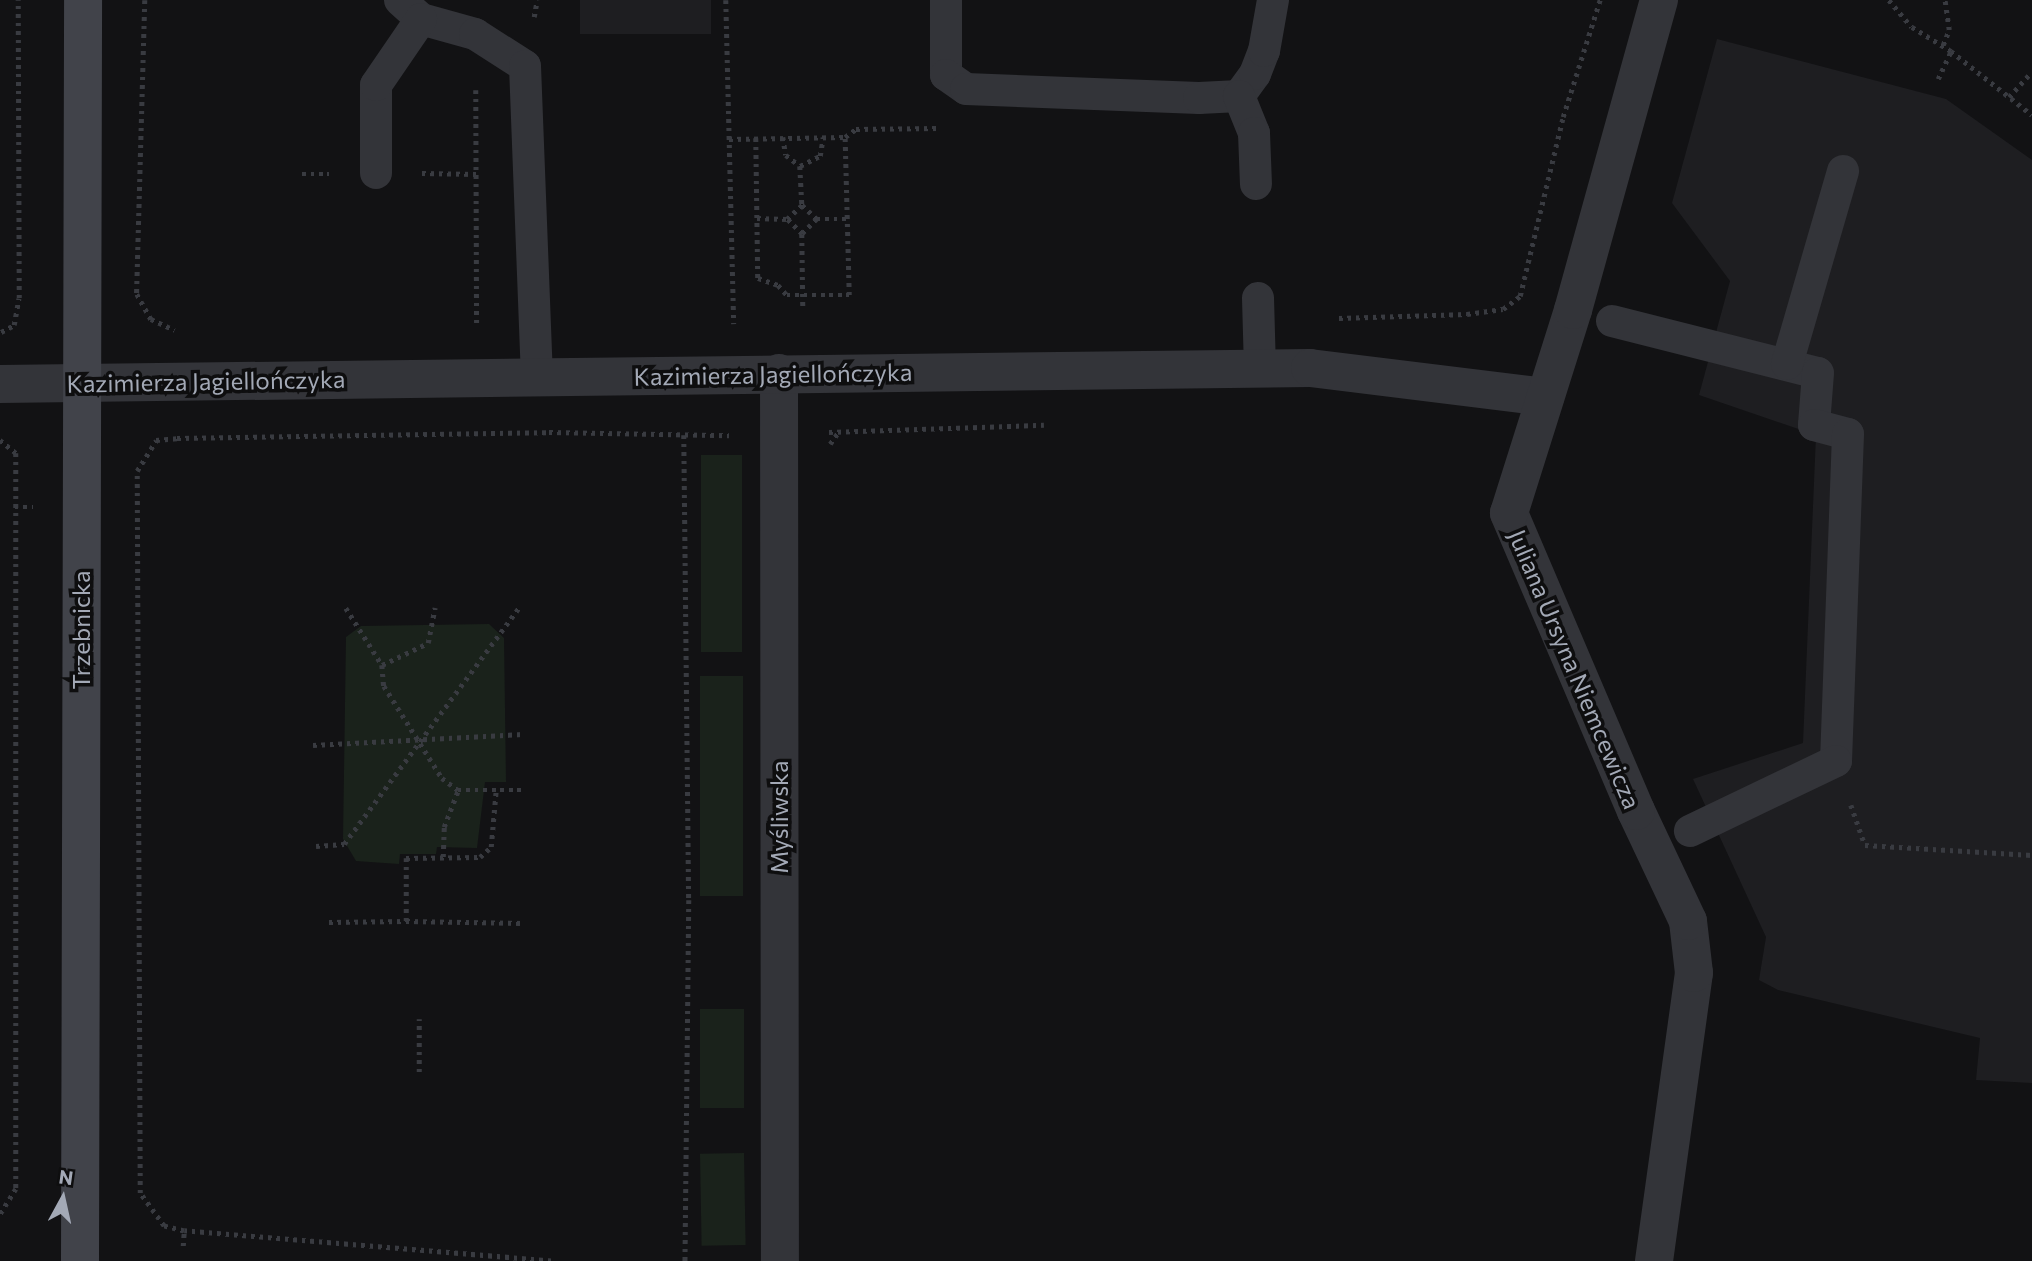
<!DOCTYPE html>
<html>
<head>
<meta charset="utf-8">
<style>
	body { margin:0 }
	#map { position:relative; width:2032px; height:1261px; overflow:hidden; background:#121214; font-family:Commissioner,sans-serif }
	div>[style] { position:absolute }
	.built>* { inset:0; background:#1e1e21; transform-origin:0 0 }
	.green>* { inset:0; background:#1a221b; transform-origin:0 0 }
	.path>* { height:4.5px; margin-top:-2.25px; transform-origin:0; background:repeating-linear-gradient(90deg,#393b41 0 3.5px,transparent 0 8.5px) }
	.lane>* { height:32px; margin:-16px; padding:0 16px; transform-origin:16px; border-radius:16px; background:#333439 }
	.street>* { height:38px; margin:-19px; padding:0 19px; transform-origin:19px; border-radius:19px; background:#333439 }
	.secondary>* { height:38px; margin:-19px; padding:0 19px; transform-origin:19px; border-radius:19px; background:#41434a }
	span { translate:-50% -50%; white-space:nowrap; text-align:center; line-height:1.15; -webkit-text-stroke:7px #0e0e0f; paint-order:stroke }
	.street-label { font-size:24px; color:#a3a9b6 }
	.north { position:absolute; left:28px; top:1163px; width:70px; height:70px; -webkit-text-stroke:5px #0e0e0f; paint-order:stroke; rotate:8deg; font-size:19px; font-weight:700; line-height:28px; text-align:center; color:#a3a9b6 }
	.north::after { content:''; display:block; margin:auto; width:24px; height:32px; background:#a3a9b6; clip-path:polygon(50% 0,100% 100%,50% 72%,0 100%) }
</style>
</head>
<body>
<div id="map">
	<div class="built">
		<div style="left:580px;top:0;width:131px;height:34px"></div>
		<div style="clip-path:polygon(1717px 39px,1946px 99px,2032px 160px,2032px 1083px,1976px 1080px,1980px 1038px,1778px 990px,1759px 980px,1766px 937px,1693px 779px,1803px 743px,1816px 435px,1699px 395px,1730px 281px,1672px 203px)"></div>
	</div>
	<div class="green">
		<div style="left:701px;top:455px;width:41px;height:197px"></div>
		<div style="clip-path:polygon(489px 624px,504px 638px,506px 782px,485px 782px,477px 848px,437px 847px,436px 854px,400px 854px,399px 864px,356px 861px,343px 839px,346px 637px,361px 626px)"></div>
		<div style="left:700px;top:676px;width:43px;height:220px"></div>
		<div style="left:744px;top:1009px;width:99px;height:44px;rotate:90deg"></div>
		<div style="left:744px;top:1153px;width:92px;height:44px;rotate:89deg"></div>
	</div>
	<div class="path">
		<div style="left:145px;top:0;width:294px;rotate:91.6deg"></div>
		<div style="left:137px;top:294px;width:29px;rotate:61deg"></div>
		<div style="left:151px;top:319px;width:26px;rotate:25deg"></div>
		<div style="left:726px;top:0;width:324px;rotate:88.6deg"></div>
		<div style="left:1889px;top:0;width:35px;rotate:50deg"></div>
		<div style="left:1912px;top:27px;width:46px;rotate:31.6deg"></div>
		<div style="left:1951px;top:51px;width:103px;rotate:38.3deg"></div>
		<div style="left:534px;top:17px;width:17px;rotate:-80deg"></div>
		<div style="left:1943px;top:45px;width:16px;rotate:-68deg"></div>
		<div style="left:1949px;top:30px;width:30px;rotate:-98deg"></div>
		<div style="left:1938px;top:79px;width:31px;rotate:-65deg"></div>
		<div style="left:476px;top:90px;width:237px;rotate:89.8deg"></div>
		<div style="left:2009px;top:97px;width:31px;rotate:-48deg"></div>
		<div style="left:783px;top:137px;width:18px;rotate:81deg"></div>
		<div style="left:786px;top:155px;width:18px;rotate:38deg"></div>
		<div style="left:800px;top:166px;width:22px;rotate:-27deg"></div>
		<div style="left:820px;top:156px;width:19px;rotate:-81deg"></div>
		<div style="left:756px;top:138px;width:140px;rotate:89.2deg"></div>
		<div style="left:758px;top:278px;width:21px;rotate:19deg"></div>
		<div style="left:778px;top:285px;width:13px;rotate:48deg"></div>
		<div style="left:787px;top:295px;width:62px"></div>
		<div style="left:849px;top:295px;width:158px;rotate:-91.5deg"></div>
		<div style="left:729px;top:139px;width:116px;rotate:-1deg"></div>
		<div style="left:845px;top:137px;width:14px;rotate:-36deg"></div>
		<div style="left:856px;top:129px;width:83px;rotate:-0.7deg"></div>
		<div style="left:800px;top:166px;width:39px;rotate:87deg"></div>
		<div style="left:802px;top:205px;width:21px;rotate:43deg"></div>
		<div style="left:817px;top:219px;width:21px;rotate:135deg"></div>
		<div style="left:802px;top:234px;width:21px;rotate:-135deg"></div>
		<div style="left:787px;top:219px;width:21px;rotate:-43deg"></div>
		<div style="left:422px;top:173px;width:54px;rotate:1.1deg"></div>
		<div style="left:302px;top:174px;width:27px"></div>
		<div style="left:757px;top:218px;width:30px;rotate:2deg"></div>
		<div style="left:817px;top:219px;width:30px"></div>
		<div style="left:802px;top:234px;width:75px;rotate:89.2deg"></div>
		<div style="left:1339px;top:318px;width:128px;rotate:-1.8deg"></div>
		<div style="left:1467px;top:314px;width:36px;rotate:-8deg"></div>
		<div style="left:1503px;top:309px;width:21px;rotate:-37deg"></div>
		<div style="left:1520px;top:296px;width:184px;rotate:-76.5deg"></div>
		<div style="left:1563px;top:117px;width:123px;rotate:-72.5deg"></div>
		<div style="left:1px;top:332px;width:15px;rotate:-28deg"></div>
		<div style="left:14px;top:325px;width:27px;rotate:-80deg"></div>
		<div style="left:19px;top:298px;width:298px;rotate:-90.2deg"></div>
		<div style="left:829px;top:432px;width:215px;rotate:-1.9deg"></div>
		<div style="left:684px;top:435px;width:465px;rotate:89.4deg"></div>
		<div style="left:689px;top:900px;width:361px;rotate:90.6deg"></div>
		<div style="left:0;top:440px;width:21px;rotate:39deg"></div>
		<div style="left:16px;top:453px;width:736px;rotate:90deg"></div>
		<div style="left:16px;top:1189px;width:31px;rotate:122deg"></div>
		<div style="left:830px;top:444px;width:16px;rotate:-55deg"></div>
		<div style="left:15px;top:507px;width:18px"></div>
		<div style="left:346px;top:608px;width:67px;rotate:57.7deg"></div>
		<div style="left:382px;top:665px;width:21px;rotate:85deg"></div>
		<div style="left:384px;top:686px;width:109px;rotate:57.8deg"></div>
		<div style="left:442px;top:778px;width:20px;rotate:37deg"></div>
		<div style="left:458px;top:790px;width:66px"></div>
		<div style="left:382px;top:665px;width:51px;rotate:-25.6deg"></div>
		<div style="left:428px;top:643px;width:36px;rotate:-79deg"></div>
		<div style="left:313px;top:745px;width:211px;rotate:-3deg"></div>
		<div style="left:1851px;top:805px;width:42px;rotate:70.7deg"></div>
		<div style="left:1865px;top:845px;width:167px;rotate:3.4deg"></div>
		<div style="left:316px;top:846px;width:28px;rotate:-4deg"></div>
		<div style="left:344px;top:844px;width:297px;rotate:-53.5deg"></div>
		<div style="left:443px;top:857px;width:30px;rotate:-88deg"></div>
		<div style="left:444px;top:827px;width:40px;rotate:-69deg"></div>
		<div style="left:406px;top:921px;width:116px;rotate:1deg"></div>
		<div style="left:329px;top:922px;width:77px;rotate:-0.7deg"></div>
		<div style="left:406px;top:921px;width:63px;rotate:-90deg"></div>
		<div style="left:406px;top:858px;width:74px;rotate:-0.8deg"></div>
		<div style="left:480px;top:857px;width:15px;rotate:-42deg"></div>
		<div style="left:491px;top:847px;width:57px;rotate:-85deg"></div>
		<div style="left:419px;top:1072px;width:53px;rotate:-90deg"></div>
		<div style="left:183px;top:1246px;width:15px;rotate:-86deg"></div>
		<div style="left:551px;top:1261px;width:368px;rotate:-175.3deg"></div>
		<div style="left:184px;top:1231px;width:21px;rotate:-166deg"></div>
		<div style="left:164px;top:1226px;width:41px;rotate:-126deg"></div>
		<div style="left:140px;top:1193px;width:722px;rotate:-90.24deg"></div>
		<div style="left:137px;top:471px;width:36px;rotate:-58deg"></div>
		<div style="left:156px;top:440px;width:21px;rotate:-5deg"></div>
		<div style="left:177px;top:438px;width:372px;rotate:-0.9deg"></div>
		<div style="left:549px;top:432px;width:180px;rotate:1deg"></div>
	</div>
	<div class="lane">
		<div style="left:400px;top:0;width:28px;rotate:42deg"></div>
		<div style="left:421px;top:19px;width:56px;rotate:15.5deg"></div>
		<div style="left:475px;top:34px;width:59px;rotate:32.6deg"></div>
		<div style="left:525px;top:66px;width:310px;rotate:87.8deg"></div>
		<div style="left:946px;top:0;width:75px;rotate:90deg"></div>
		<div style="left:946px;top:75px;width:24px;rotate:35deg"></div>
		<div style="left:966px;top:89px;width:233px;rotate:2.2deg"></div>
		<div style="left:1199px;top:98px;width:40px;rotate:-2.9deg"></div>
		<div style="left:1239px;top:96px;width:27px;rotate:-54deg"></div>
		<div style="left:1255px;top:74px;width:25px;rotate:-69deg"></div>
		<div style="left:1264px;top:51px;width:52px;rotate:-80deg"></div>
		<div style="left:1239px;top:96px;width:40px;rotate:68deg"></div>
		<div style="left:1254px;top:133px;width:51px;rotate:87.8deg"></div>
		<div style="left:376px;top:173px;width:88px;rotate:-90deg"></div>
		<div style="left:376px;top:85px;width:80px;rotate:-55.7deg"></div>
		<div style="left:1258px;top:298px;width:71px;rotate:88.4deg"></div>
		<div style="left:1612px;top:321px;width:212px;rotate:14.2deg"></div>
		<div style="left:1818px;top:373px;width:52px;rotate:94.4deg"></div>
		<div style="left:1814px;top:425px;width:35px;rotate:15deg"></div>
		<div style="left:1848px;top:434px;width:327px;rotate:92.1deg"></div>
		<div style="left:1836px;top:761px;width:162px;rotate:154.4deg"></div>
		<div style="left:1787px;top:364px;width:201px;rotate:-73.8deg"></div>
	</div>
	<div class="street">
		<div style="left:779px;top:373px;width:888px;rotate:89.94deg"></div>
		<div style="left:0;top:384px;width:1310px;rotate:-0.7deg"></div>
		<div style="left:1310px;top:368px;width:237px;rotate:7deg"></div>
		<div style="left:1654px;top:1261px;width:291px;rotate:-82.1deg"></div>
		<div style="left:1694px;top:973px;width:52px;rotate:-96.6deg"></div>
		<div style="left:1688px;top:921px;width:122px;rotate:-115.3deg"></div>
		<div style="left:1636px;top:811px;width:324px;rotate:-113.1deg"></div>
		<div style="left:1509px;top:513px;width:213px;rotate:-72.5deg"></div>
		<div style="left:1573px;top:310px;width:322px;rotate:-74.5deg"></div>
	</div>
	<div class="secondary">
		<div style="left:80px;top:1261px;width:1261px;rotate:-89.86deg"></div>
	</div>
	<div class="street-label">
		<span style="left:773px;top:374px;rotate:-1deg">Kazimierza Jagiellończyka</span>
		<span style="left:206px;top:381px;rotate:-1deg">Kazimierza Jagiellończyka</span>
		<span style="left:81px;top:630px;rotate:-90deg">Trzebnicka</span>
		<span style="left:1575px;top:669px;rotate:67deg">Juliana Ursyna Niemcewicza</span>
		<span style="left:779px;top:817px;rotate:-90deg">Myśliwska</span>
	</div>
	<div class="north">N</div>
</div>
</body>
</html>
